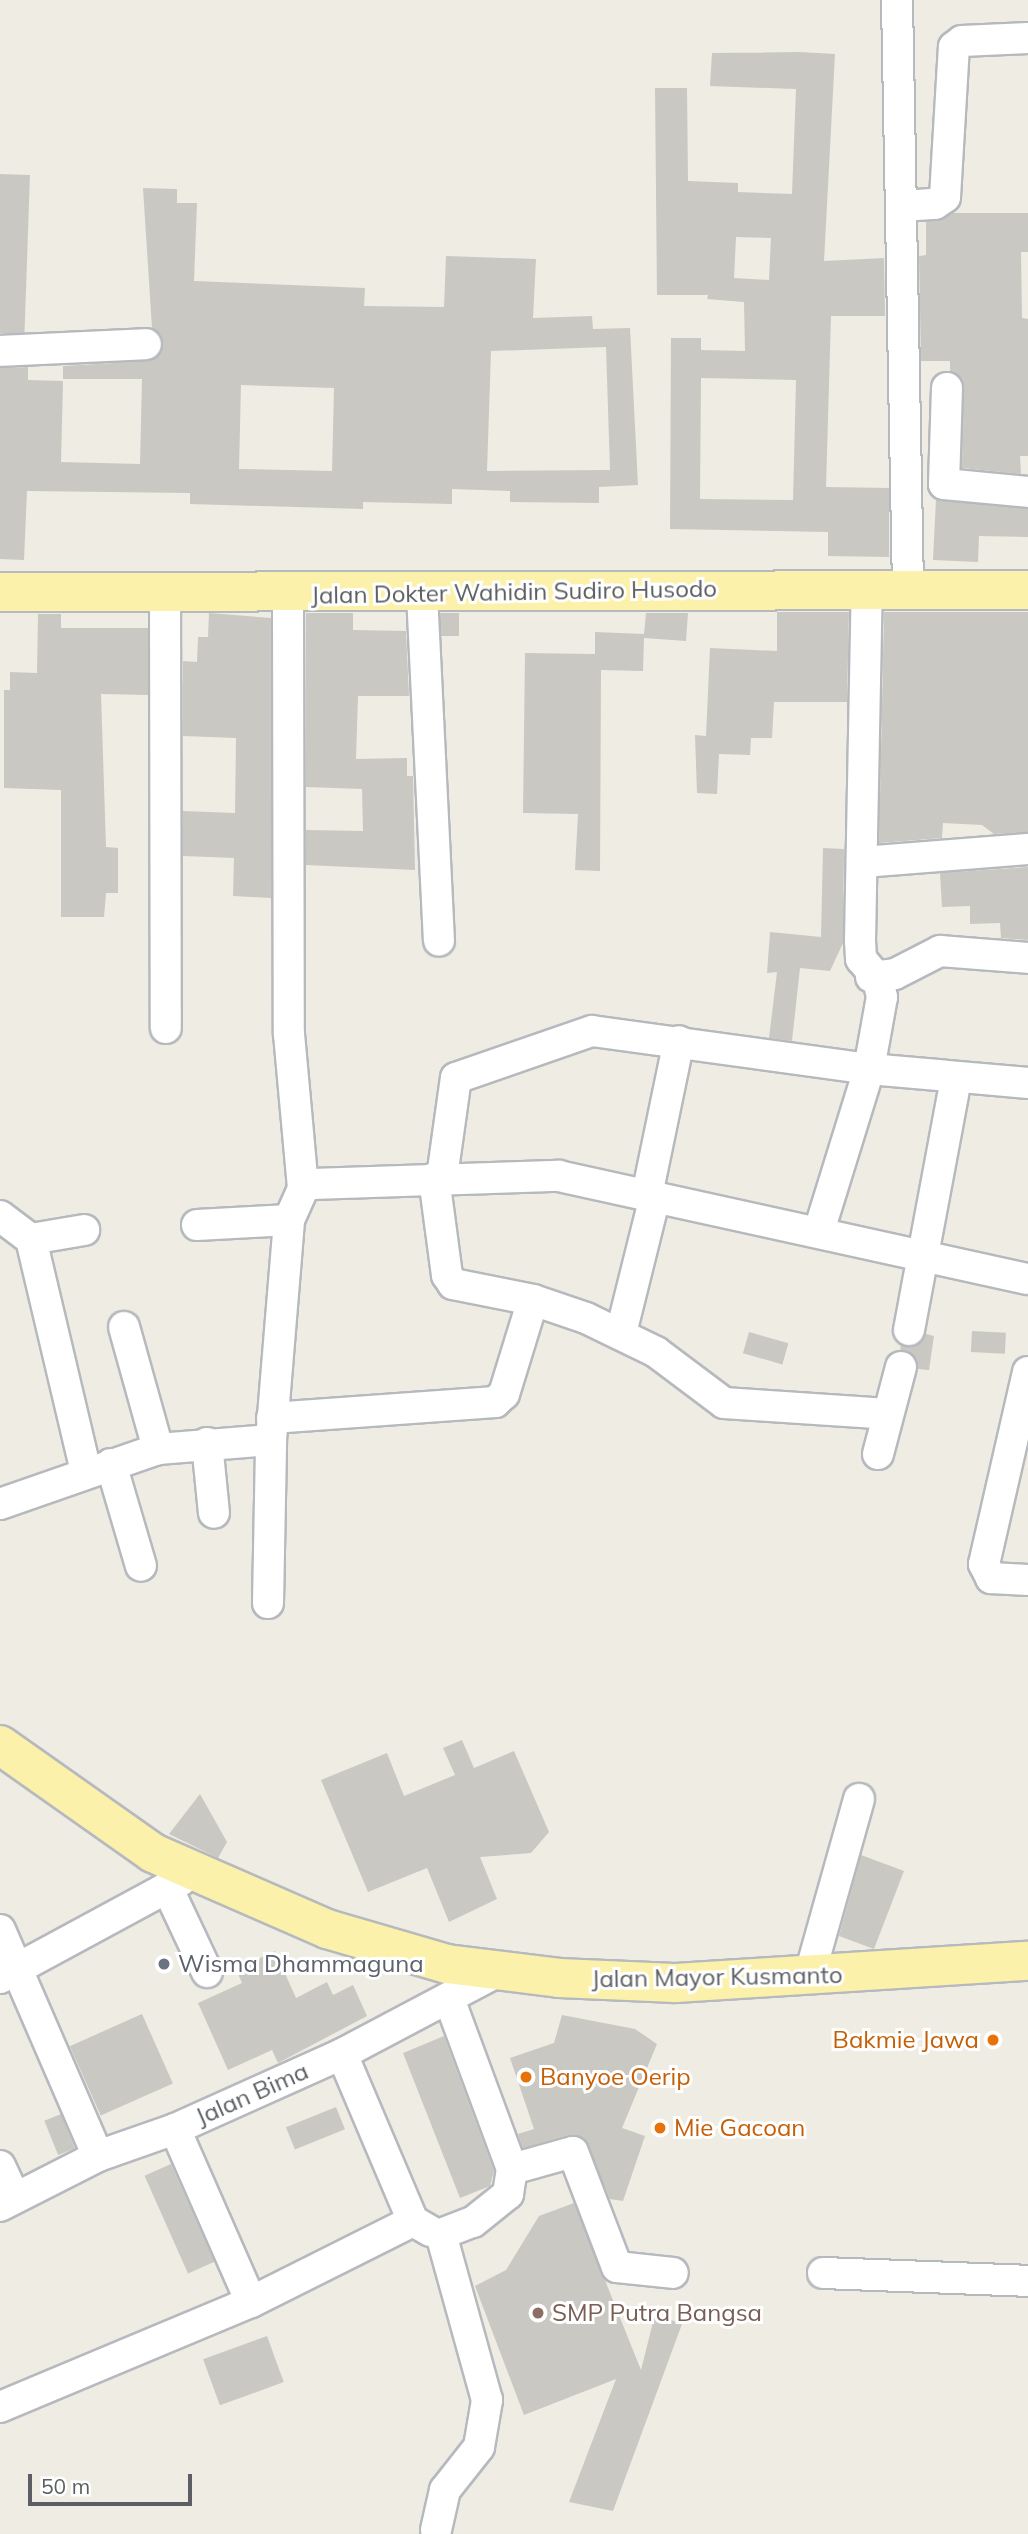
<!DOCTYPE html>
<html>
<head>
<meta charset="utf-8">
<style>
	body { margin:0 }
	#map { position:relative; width:1028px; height:2534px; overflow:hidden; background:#eeece3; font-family:Mulish,sans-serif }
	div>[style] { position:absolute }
	.building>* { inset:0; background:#cac8c2; transform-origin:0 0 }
	.roads { filter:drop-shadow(2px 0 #b6b9bd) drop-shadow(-2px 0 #b6b9bd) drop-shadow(0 2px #b6b9bd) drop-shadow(0 -2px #b6b9bd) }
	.minor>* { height:30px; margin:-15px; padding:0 15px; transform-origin:15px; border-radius:15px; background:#fff }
	.major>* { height:38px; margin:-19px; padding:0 19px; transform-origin:19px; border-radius:19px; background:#fcf1aa }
	.dots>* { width:19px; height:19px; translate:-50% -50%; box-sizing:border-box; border:4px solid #fff; border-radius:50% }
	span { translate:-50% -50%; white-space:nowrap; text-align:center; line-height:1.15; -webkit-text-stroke:6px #fff; paint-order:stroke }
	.street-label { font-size:24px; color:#5b5f63 }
	.worship-label { font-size:24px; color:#5b616d }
	.left { translate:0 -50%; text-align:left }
	.food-label { font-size:24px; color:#c56008 }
	.right { translate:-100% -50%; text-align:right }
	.education-label { font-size:24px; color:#785e54 }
	.scale { position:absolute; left:28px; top:2474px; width:164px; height:32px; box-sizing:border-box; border:4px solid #5b5f63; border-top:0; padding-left:9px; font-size:21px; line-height:24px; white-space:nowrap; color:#5b5f63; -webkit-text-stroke:5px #fff; paint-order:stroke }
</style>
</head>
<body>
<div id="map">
	<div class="building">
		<div style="clip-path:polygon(evenodd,799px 52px,835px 54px,824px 261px,884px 258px,885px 316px,831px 316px,826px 487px,889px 488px,889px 557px,828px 556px,828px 532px,670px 529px,671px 338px,701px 338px,701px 350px,745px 351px,744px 302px,707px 299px,708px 295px,657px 295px,655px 88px,687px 88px,688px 181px,738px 183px,738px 192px,792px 194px,796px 89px,710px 86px,712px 53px,799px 52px,736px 237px,771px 238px,769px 280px,734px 278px,736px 237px,799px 52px,701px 378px,796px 380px,793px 500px,700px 499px,701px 378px)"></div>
		<div style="left:0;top:174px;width:30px;height:159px;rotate:2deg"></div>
		<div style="clip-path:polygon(evenodd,143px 188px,177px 189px,177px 203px,197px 203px,194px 281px,365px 288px,364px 306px,444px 307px,446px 256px,536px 259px,533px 318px,592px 316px,593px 329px,630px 328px,638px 485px,599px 487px,599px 503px,510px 502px,510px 491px,452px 489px,452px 504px,363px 502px,363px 509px,190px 504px,190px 493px,27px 491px,24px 560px,0 559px,0 368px,28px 367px,28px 380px,63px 381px,61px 462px,140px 464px,142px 379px,63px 379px,63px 366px,147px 361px,162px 351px,161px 335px,152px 328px,143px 188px,606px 347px,610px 470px,487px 471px,491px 351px,606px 347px,143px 188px,241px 385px,334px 388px,332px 471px,239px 469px,241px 385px)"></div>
		<div style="clip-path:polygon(952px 213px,1028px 213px,1028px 252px,1021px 252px,1022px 318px,1028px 319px,1028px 456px,1020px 456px,1021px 474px,962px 468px,963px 380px,950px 371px,950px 361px,921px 361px,919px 256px,926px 255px,926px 222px)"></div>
		<div style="clip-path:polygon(936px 499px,1028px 509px,1028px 537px,979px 536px,978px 562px,933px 560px)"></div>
		<div style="clip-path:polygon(777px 612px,849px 612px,847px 702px,774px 702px,772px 738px,751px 738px,750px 755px,719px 754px,717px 794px,697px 793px,695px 735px,706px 736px,710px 648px,777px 651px)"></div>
		<div style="clip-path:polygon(884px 612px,1028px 612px,1028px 832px,994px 834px,982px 825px,943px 823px,942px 838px,879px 843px)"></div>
		<div style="clip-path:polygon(209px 613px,271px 618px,271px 898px,233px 896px,234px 858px,183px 856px,183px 811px,235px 813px,236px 738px,183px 736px,183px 661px,197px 662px,198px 637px,208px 637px)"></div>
		<div style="clip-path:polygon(306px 613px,353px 613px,353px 630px,406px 631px,409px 696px,358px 696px,356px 759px,407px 758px,407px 776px,413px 776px,415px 870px,306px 865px,306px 830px,363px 831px,362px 789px,306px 787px)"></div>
		<div style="left:440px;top:613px;width:19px;height:23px"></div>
		<div style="clip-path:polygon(646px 613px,688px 613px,686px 641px,644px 638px,643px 671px,601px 670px,600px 871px,575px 870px,578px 814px,523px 813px,525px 653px,595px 654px,595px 632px,644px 634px)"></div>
		<div style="clip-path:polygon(38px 614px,61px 614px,61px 628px,148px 628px,148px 695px,101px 694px,106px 847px,118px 848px,118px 893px,106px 893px,104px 917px,61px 917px,61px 790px,4px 788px,4px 690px,10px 690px,10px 672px,37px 673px)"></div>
		<div style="clip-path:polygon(823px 848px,844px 849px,843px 943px,830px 971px,800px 968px,792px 1041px,769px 1038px,777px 972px,767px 973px,770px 932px,821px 937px)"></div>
		<div style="clip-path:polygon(1028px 867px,1028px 940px,1001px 938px,1000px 923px,970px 924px,970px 906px,942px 907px,940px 873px)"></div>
		<div style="left:972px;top:1331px;width:34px;height:21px;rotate:3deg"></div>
		<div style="left:749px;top:1332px;width:41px;height:22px;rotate:16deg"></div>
		<div style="clip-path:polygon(926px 1334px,934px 1336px,929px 1370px,918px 1369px,914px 1355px,900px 1350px,901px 1345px,915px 1346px)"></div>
		<div style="clip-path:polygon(462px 1740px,474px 1768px,514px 1751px,549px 1832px,531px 1853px,480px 1857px,497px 1899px,449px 1922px,427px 1868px,368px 1892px,321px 1780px,387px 1753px,404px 1796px,455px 1775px,443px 1748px)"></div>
		<div style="clip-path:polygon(200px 1794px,227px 1842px,218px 1858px,169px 1834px)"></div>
		<div style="clip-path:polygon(861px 1855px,904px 1871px,874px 1949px,839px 1936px)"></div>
		<div style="clip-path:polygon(275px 1951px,296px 1998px,327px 1982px,333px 1995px,353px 1985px,367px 2016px,278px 2063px,272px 2050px,228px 2070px,198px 2003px,242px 1983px,236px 1969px)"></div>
		<div style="left:142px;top:2014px;width:76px;height:79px;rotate:66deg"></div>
		<div style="clip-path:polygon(562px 2015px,635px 2029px,657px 2044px,622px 2128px,645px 2136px,623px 2201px,610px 2199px,584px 2138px,568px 2135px,523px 2148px,518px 2134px,534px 2129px,510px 2058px,554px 2043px)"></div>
		<div style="clip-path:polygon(444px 2036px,494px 2171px,490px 2186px,460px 2198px,403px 2053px)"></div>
		<div style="left:336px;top:2107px;width:24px;height:54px;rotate:68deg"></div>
		<div style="left:61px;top:2114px;width:37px;height:18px;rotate:68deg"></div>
		<div style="left:171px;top:2164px;width:107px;height:29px;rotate:66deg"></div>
		<div style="clip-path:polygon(574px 2203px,641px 2370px,655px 2314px,682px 2324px,613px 2511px,569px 2502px,616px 2379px,524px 2415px,475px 2286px,506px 2270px,539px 2216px)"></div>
		<div style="left:267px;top:2336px;width:49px;height:68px;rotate:70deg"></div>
	</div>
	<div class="roads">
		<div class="minor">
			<div style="left:897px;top:0;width:587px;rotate:88.93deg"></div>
			<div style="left:903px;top:206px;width:32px;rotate:-4deg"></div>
			<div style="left:935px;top:204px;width:12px;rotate:-35deg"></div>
			<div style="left:945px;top:197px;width:150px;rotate:-86.6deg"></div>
			<div style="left:954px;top:47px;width:10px;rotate:-37deg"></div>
			<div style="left:962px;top:41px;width:66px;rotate:-2.6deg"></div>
			<div style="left:0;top:351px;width:146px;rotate:-2.7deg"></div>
			<div style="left:947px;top:388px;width:96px;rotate:91.8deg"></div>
			<div style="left:944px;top:484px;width:84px;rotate:5.4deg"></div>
			<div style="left:165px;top:592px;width:436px;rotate:89.9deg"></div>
			<div style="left:422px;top:594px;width:347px;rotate:87.2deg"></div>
			<div style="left:288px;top:595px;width:439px;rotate:89.9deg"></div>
			<div style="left:289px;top:1034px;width:155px;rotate:84.8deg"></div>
			<div style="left:862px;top:862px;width:167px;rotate:-4.5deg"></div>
			<div style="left:871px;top:977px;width:24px;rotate:-7deg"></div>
			<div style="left:895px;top:974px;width:51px;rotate:-27.1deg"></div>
			<div style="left:940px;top:951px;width:88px;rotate:4.5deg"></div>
			<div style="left:442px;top:1177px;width:100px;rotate:-82deg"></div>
			<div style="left:456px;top:1078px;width:144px;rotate:-19.1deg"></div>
			<div style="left:592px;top:1031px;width:280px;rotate:7.8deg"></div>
			<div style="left:869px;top:1069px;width:160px;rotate:5deg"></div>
			<div style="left:434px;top:1178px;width:98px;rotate:82.4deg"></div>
			<div style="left:447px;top:1275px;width:11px;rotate:56deg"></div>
			<div style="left:453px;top:1284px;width:82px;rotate:11.3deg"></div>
			<div style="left:533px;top:1300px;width:56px;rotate:18.8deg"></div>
			<div style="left:586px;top:1318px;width:78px;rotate:25.9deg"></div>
			<div style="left:656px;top:1352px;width:85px;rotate:36.9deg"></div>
			<div style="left:724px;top:1403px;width:164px;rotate:3.8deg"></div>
			<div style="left:647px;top:1195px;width:157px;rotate:-78.3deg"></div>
			<div style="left:0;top:1216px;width:39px;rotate:37deg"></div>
			<div style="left:31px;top:1239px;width:239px;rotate:76.7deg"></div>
			<div style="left:197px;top:1225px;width:92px;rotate:-3.1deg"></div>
			<div style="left:819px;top:1231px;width:170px;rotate:-72.8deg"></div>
			<div style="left:869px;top:1069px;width:73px;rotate:-79.8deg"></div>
			<div style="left:882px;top:997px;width:18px;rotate:-103deg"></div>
			<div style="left:878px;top:979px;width:26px;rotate:-130deg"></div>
			<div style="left:861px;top:959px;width:18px;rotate:-93deg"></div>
			<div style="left:860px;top:941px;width:353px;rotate:-88.9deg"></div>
			<div style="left:31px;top:1239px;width:54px;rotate:-9.6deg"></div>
			<div style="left:124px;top:1327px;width:127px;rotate:74.4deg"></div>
			<div style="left:909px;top:1330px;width:255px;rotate:-79.4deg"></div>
			<div style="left:621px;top:1333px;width:140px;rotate:-76deg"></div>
			<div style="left:1028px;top:1372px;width:197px;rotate:102.9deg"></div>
			<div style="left:984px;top:1564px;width:16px;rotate:63deg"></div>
			<div style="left:991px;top:1578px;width:37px;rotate:3deg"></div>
			<div style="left:272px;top:1418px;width:224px;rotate:-4.1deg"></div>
			<div style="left:495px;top:1402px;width:12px;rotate:-42deg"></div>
			<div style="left:504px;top:1394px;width:98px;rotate:-72.9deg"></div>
			<div style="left:207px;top:1443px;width:70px;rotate:84.3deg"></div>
			<div style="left:878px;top:1454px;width:90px;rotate:-75.2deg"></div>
			<div style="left:111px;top:1464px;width:106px;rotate:73.6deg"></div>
			<div style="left:0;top:1504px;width:167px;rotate:-19.2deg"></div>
			<div style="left:158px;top:1449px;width:113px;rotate:-4.6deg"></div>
			<div style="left:271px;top:1440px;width:221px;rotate:-85.3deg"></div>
			<div style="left:289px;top:1220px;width:35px;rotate:-66deg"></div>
			<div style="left:303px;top:1188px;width:10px;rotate:-24deg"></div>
			<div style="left:312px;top:1184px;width:247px;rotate:-1.9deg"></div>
			<div style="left:559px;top:1176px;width:480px;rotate:12.4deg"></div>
			<div style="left:268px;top:1603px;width:163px;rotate:-88.9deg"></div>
			<div style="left:167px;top:1887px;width:94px;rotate:64.8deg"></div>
			<div style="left:0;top:1930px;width:246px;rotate:66.6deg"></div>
			<div style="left:809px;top:1977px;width:185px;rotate:-74.3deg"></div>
			<div style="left:0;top:1978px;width:206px;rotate:-28.4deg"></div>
			<div style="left:181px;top:1880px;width:16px;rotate:-50deg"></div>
			<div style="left:342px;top:2054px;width:181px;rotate:67deg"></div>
			<div style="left:413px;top:2221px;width:20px;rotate:30deg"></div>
			<div style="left:175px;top:2129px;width:189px;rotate:66.3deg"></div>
			<div style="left:0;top:2166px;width:35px;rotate:65deg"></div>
			<div style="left:512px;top:2169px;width:63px;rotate:-15.6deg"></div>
			<div style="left:573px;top:2152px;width:123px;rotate:69.1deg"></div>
			<div style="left:617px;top:2267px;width:56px;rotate:6.1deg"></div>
			<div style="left:0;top:2206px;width:110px;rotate:-27deg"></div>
			<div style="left:98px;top:2156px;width:82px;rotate:-19.3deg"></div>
			<div style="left:175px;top:2129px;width:183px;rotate:-24.2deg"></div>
			<div style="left:342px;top:2054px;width:178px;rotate:-27.9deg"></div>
			<div style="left:823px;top:2273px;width:205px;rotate:2.2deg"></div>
			<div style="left:0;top:2407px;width:272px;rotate:-22.7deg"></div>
			<div style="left:251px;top:2302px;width:181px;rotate:-26.6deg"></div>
			<div style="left:436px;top:2530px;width:41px;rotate:-77.3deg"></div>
			<div style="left:445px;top:2490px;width:55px;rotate:-51.7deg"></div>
			<div style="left:479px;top:2447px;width:48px;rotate:-80.3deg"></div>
			<div style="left:487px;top:2400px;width:172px;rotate:-105.5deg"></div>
			<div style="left:441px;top:2234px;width:34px;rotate:-21deg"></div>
			<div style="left:473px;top:2222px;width:45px;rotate:-38.7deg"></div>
			<div style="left:508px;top:2194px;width:25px;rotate:-81deg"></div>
			<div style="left:512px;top:2169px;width:181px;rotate:-110.3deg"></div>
		</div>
		<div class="major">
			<div style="left:0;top:592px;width:1028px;rotate:-0.11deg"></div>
			<div style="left:0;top:1745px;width:187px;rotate:35.2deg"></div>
			<div style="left:153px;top:1853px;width:190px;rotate:23.6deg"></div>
			<div style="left:327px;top:1929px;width:125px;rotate:16.3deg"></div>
			<div style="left:447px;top:1964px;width:113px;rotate:7.1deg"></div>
			<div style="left:559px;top:1978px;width:116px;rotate:2.5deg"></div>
			<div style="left:675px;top:1983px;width:354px;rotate:-3.6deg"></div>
		</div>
	</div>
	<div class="dots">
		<div style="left:164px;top:1964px;background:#6b7280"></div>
		<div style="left:993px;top:2040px;background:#e8710a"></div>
		<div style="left:526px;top:2077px;background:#e8710a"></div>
		<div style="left:660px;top:2128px;background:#e8710a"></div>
		<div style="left:538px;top:2313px;background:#8d6e63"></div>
	</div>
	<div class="street-label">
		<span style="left:514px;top:592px;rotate:-1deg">Jalan Dokter Wahidin Sudiro Husodo</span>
		<span style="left:717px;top:1977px;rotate:-1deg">Jalan Mayor Kusmanto</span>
		<span style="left:252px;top:2094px;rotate:-24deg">Jalan Bima</span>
	</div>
	<div class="worship-label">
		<span class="left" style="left:178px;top:1964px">Wisma Dhammaguna</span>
	</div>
	<div class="food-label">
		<span class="right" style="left:979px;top:2040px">Bakmie Jawa</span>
		<span class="left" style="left:540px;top:2077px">Banyoe Oerip</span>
		<span class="left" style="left:674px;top:2128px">Mie Gacoan</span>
	</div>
	<div class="education-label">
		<span class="left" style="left:552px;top:2313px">SMP Putra Bangsa</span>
	</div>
	<div class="scale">50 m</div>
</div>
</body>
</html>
